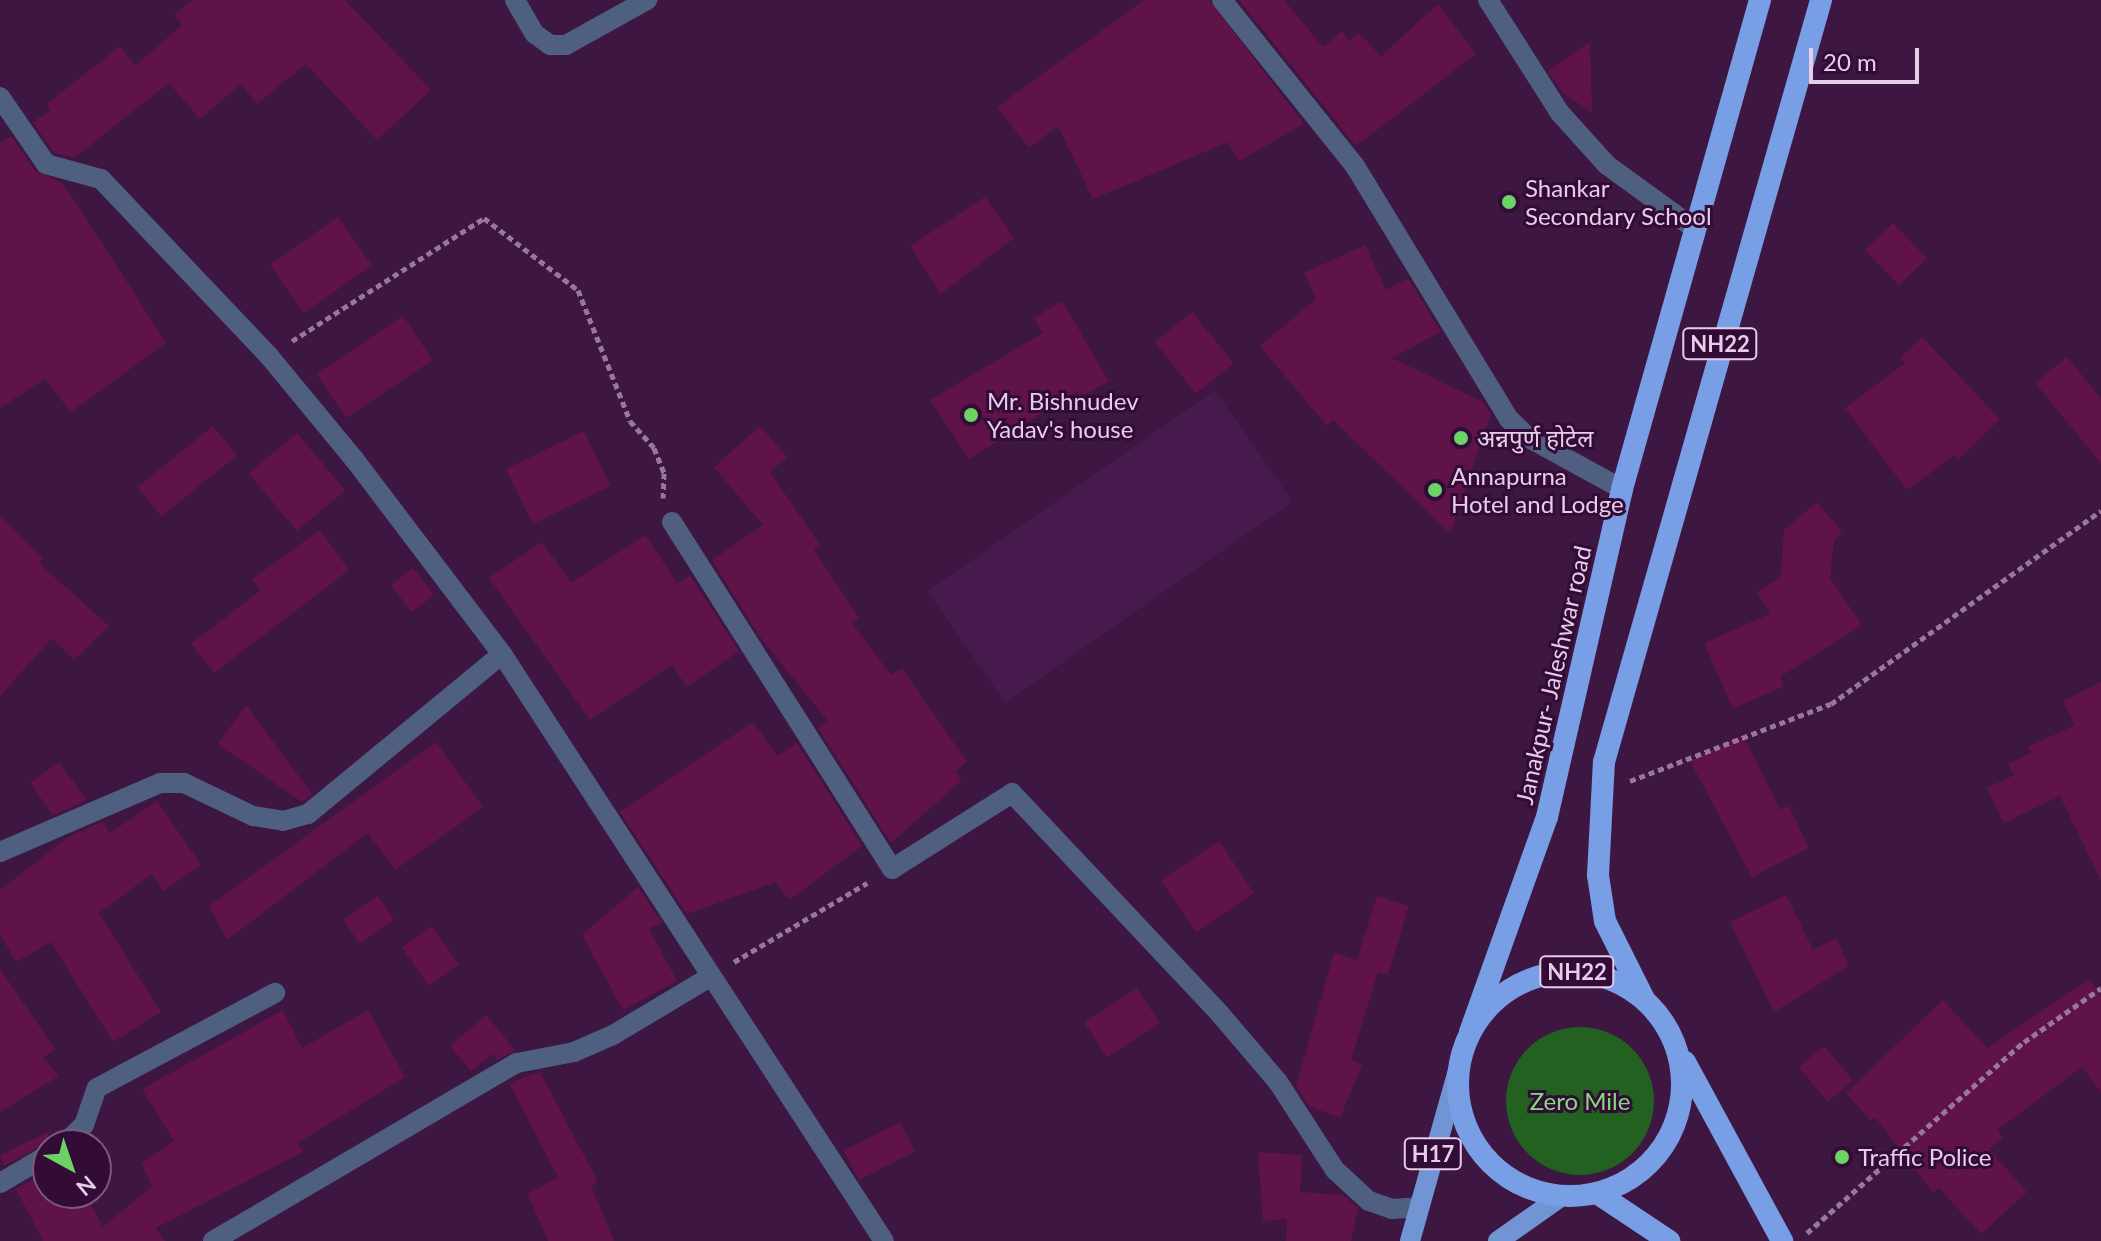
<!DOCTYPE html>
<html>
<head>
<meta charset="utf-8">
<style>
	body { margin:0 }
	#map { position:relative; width:2101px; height:1241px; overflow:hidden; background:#3d1642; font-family:Lato,"Noto Sans Devanagari",sans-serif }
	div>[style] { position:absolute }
	.built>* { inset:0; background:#471a4d; transform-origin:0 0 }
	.green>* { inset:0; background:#236120 }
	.round { border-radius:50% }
	.building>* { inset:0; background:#601349; transform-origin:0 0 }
	.path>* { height:5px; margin-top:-2.5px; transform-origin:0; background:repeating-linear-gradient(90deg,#97779a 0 6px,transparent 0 10px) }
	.service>* { height:20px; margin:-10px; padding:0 10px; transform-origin:10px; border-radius:10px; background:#4e5f7f }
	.minor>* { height:20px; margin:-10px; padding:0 10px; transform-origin:10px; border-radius:10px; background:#4e5f7f }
	.primary>* { height:20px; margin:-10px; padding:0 10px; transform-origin:10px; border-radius:10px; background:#7194d5 }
	.trunk>* { height:22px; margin:-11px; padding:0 11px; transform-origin:11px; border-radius:11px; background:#789ee6 }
	.trunk>.ring { margin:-11px; padding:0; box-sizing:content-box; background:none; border:22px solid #789ee6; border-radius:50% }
	.dots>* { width:22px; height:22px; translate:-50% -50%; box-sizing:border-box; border:4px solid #320b37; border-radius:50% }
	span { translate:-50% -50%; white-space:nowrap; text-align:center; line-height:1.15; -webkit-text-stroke:6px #320b37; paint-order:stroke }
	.shield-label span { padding:2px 6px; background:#320b37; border:2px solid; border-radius:6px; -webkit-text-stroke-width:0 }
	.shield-label { font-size:22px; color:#e6cde8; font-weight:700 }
	.poi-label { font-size:24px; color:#e6cde8 }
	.left { translate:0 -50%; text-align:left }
	.street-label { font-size:24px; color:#e6cde8 }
	.park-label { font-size:24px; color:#83db7c }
	.north { position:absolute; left:32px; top:1129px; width:80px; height:80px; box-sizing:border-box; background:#320b37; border:2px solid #7a597e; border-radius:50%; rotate:140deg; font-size:22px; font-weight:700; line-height:32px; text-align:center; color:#e6cde8 }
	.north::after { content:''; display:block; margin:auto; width:28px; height:36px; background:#6ad364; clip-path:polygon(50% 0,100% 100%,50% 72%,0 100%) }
	.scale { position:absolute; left:1809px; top:48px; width:110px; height:36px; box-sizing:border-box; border:4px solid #e6cde8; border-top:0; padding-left:10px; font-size:24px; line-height:28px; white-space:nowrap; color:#e6cde8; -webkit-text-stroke:6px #320b37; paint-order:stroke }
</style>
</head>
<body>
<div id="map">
	<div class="built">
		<div style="left:1215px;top:390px;width:136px;height:351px;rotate:55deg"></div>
	</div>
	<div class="green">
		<div class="round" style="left:1506px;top:1027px;width:148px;height:148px"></div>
	</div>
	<div class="building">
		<div style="clip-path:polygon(192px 0,345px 0,431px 90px,377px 140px,306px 64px,257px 104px,241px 84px,200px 119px,169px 83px,74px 158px,54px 153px,33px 122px,51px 110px,47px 104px,120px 46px,135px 66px,182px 25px,174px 15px)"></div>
		<div style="clip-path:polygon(1144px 0,1209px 0,1304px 124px,1239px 161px,1228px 142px,1093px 199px,1058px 126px,1029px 148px,997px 107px)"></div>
		<div style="clip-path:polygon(1239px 0,1284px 0,1323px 47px,1342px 31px,1349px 41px,1359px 33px,1381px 56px,1438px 4px,1476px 54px,1356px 146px)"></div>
		<div style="clip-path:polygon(1590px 42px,1592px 113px,1562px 92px,1548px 71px)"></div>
		<div style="clip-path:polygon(11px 136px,35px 171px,60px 181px,77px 204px,166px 343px,71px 412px,45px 379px,0 408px,0 143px)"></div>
		<div style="clip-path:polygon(985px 197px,1014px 238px,941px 294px,910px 246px)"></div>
		<div style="left:338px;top:217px;width:59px;height:83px;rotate:55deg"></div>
		<div style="left:1893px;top:223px;width:49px;height:39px;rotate:46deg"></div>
		<div style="clip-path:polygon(1365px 245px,1386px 290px,1408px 278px,1441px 332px,1392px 358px,1483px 402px,1491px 414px,1450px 533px,1333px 420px,1327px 426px,1260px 346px,1316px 299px,1304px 273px)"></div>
		<div style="clip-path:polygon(1062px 301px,1109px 381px,1081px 397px,1077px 391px,969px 459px,930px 400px,1043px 333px,1034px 318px)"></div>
		<div style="left:1192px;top:312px;width:66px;height:48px;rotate:51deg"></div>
		<div style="left:403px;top:316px;width:53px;height:104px;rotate:56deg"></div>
		<div style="clip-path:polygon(1922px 337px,2000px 419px,1959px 459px,1955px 455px,1907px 490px,1845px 408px,1905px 363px,1900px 358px)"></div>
		<div style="clip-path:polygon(2067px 357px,2101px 398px,2101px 463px,2035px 383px)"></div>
		<div style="left:213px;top:426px;width:38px;height:97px;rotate:51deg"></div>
		<div style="clip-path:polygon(760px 426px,787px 457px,770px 472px,820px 545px,814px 550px,859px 618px,852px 623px,891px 675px,902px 668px,967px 762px,955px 771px,962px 780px,891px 843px,818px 728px,828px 721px,760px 637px,712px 560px,763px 525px,714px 467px)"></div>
		<div style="left:584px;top:431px;width:61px;height:87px;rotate:64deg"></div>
		<div style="left:297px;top:433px;width:75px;height:63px;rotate:50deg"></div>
		<div style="clip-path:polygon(1817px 502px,1842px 532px,1834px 540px,1830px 578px,1862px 625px,1780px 677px,1784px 686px,1733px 709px,1704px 643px,1770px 614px,1757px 592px,1781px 577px,1784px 530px)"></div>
		<div style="clip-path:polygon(0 516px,43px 558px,39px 563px,109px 626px,74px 660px,52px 638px,0 696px)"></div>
		<div style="clip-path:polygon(320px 530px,349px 570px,214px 673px,191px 644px,260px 591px,252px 579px)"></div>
		<div style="clip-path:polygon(646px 535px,677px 584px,690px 575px,739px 651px,687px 687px,672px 665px,590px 720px,489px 578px,542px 542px,571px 583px)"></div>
		<div style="left:413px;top:568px;width:34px;height:28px;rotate:52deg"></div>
		<div style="clip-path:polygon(2101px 682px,2101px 779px,2090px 756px,2101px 779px,2101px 880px,2060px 796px,2004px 823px,1987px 788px,2014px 775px,2008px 764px,2031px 753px,2028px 747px,2075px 725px,2063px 701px)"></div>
		<div style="clip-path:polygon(246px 705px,312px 794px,302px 802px,218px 744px)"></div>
		<div style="clip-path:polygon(753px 722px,778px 756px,797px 743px,862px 846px,789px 900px,776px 882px,687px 914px,620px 812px)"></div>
		<div style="clip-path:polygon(1743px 735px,1780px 810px,1789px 806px,1809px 848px,1752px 877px,1690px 761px)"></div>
		<div style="clip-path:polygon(436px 742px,483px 807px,395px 870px,368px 833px,227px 940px,209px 906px)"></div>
		<div style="clip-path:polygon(59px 762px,87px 800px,53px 815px,30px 783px)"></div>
		<div style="clip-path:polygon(157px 801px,201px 865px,163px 891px,152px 874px,99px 913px,161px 1012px,113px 1042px,51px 942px,16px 962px,0 934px,0 890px,68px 837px,102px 822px,110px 833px)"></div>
		<div style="left:1219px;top:841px;width:63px;height:70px;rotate:56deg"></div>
		<div style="clip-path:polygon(638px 887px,662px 923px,649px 928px,677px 981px,623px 1010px,582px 935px)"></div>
		<div style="clip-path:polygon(1786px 895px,1813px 950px,1836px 938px,1849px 966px,1774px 1012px,1730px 922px)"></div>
		<div style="left:378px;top:896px;width:29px;height:42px;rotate:56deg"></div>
		<div style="clip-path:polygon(1377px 896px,1409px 906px,1388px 975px,1378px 972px,1351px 1060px,1362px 1064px,1340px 1118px,1309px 1106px,1296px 1086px,1334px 953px,1357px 960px)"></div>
		<div style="left:432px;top:926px;width:47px;height:37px;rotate:55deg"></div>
		<div style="clip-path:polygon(0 969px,55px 1049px,43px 1058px,59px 1076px,0 1112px)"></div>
		<div style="clip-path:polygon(2089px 979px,2101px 995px,2101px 1092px,2082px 1067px,1997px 1130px,2003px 1138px,1989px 1149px,2027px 1192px,1981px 1234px,1939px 1188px,1933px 1193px,1875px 1117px,1871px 1121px,1846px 1093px,1943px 1000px,1987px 1048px)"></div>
		<div style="left:1137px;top:988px;width:42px;height:63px;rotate:57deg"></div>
		<div style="clip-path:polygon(283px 1010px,302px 1048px,368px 1010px,405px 1077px,298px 1143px,303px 1152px,156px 1228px,165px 1241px,43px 1241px,16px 1189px,48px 1170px,48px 1193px,85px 1193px,103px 1227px,152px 1186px,141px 1163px,174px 1141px,142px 1089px)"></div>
		<div style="clip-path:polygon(486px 1015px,515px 1050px,497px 1060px,494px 1053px,471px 1071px,450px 1046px)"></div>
		<div style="left:1824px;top:1046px;width:45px;height:33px;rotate:50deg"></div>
		<div style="clip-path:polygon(540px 1072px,598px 1182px,591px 1186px,614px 1241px,548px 1241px,528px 1194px,558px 1177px,509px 1083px)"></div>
		<div style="left:900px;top:1122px;width:33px;height:63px;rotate:63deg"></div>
		<div style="clip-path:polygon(48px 1132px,48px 1142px,4px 1166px,0 1155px)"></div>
		<div style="clip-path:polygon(1258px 1152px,1302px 1155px,1300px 1192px,1343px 1195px,1358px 1208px,1351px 1241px,1286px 1241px,1287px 1219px,1263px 1221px)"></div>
	</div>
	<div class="path">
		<div style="left:292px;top:341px;width:228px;rotate:-32.6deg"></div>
		<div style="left:484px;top:218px;width:118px;rotate:37.5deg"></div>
		<div style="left:578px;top:290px;width:141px;rotate:68.3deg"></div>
		<div style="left:630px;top:421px;width:36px;rotate:48deg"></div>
		<div style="left:654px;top:448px;width:27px;rotate:68deg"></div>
		<div style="left:664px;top:473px;width:25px;rotate:92deg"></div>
		<div style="left:1630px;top:781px;width:215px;rotate:-21deg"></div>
		<div style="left:1831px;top:704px;width:332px;rotate:-35.6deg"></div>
		<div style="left:734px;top:962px;width:155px;rotate:-30.7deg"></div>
		<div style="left:1807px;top:1233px;width:289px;rotate:-41.4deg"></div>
		<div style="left:2024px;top:1042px;width:94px;rotate:-35deg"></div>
	</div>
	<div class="service">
		<div style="left:672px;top:522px;width:411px;rotate:57.6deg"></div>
		<div style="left:892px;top:869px;width:142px;rotate:-32.3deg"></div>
		<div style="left:1012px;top:793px;width:303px;rotate:46.7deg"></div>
		<div style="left:1220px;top:1014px;width:89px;rotate:49.5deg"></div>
		<div style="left:1278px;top:1082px;width:105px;rotate:57.1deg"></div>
		<div style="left:1335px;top:1170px;width:46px;rotate:42.4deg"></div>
		<div style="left:1369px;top:1201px;width:24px;rotate:19deg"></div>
		<div style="left:1392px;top:1209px;width:26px;rotate:-4deg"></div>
		<div style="left:0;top:852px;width:174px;rotate:-23.3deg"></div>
		<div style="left:160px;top:783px;width:24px"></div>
		<div style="left:184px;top:783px;width:76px;rotate:25.6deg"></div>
		<div style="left:253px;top:816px;width:30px;rotate:9deg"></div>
		<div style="left:283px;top:821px;width:26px;rotate:-16deg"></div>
		<div style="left:308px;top:814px;width:251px;rotate:-39.5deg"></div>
	</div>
	<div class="minor">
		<div style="left:515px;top:0;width:39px;rotate:60deg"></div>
		<div style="left:535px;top:34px;width:19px;rotate:36deg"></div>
		<div style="left:550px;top:45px;width:16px"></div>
		<div style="left:566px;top:45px;width:93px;rotate:-29.1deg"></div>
		<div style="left:1222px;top:0;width:213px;rotate:51.3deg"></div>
		<div style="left:1355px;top:166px;width:296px;rotate:58.7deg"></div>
		<div style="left:1509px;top:419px;width:28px;rotate:44deg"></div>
		<div style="left:1529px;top:438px;width:106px;rotate:28.7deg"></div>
		<div style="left:1488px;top:0;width:134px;rotate:57.5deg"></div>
		<div style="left:1560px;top:113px;width:70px;rotate:47.9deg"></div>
		<div style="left:1607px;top:165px;width:109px;rotate:36deg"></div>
		<div style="left:0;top:97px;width:81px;rotate:55.5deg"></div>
		<div style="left:46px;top:164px;width:57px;rotate:15.3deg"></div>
		<div style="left:101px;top:179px;width:244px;rotate:46.5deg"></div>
		<div style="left:269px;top:356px;width:134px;rotate:50.5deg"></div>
		<div style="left:354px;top:459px;width:245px;rotate:52.8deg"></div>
		<div style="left:502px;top:654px;width:700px;rotate:56.95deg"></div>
		<div style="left:63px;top:1145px;width:29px;rotate:-44deg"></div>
		<div style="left:84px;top:1125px;width:39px;rotate:-71deg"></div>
		<div style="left:97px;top:1088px;width:202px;rotate:-28.1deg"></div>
		<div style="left:0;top:1183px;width:56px;rotate:-30.3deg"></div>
		<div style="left:213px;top:1241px;width:352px;rotate:-30.4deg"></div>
		<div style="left:517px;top:1063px;width:58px;rotate:-10.9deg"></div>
		<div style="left:574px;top:1052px;width:43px;rotate:-23.6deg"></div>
		<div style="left:613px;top:1035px;width:113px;rotate:-30.9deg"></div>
	</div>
	<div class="primary">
		<div style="left:1410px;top:1241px;width:181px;rotate:-74.3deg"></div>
		<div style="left:1498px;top:1241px;width:78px;rotate:-35.1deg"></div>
	</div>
	<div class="trunk">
		<div class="ring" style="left:1458px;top:972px;width:202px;height:202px"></div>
		<div style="left:1644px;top:999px;width:87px;rotate:-116.6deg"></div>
		<div style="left:1605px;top:921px;width:47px;rotate:-98.7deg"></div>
		<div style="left:1598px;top:875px;width:113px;rotate:-87deg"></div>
		<div style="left:1604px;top:762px;width:792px;rotate:-74.1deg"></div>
		<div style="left:1470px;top:1032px;width:228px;rotate:-70.3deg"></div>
		<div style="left:1547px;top:817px;width:336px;rotate:-77.1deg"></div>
		<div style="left:1622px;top:489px;width:508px;rotate:-74.24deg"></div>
		<div style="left:1685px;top:1062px;width:204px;rotate:61.5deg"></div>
		<div style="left:1597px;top:1193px;width:87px;rotate:33.7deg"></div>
	</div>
	<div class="dots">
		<div style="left:1509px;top:202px;background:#6ad364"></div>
		<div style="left:971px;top:415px;background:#6ad364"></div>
		<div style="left:1461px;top:438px;background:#6ad364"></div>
		<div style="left:1435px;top:490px;background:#6ad364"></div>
		<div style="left:1842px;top:1157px;background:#6ad364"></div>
	</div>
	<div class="shield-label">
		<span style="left:1720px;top:344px">NH22</span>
		<span style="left:1577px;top:972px">NH22</span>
		<span style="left:1433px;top:1154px">H17</span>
	</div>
	<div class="poi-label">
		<span class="left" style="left:1525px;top:202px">Shankar<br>Secondary School</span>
		<span class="left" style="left:987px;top:415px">Mr. Bishnudev<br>Yadav's house</span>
		<span class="left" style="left:1477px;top:438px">अन्नपुर्ण होटेल</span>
		<span class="left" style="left:1451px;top:490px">Annapurna<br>Hotel and Lodge</span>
		<span class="left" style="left:1858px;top:1157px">Traffic Police</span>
	</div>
	<div class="street-label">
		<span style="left:1553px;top:675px;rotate:-77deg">Janakpur- Jaleshwar road</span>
	</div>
	<div class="park-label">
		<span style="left:1580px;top:1101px">Zero Mile</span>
	</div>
	<div class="north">N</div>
	<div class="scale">20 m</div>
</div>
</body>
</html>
